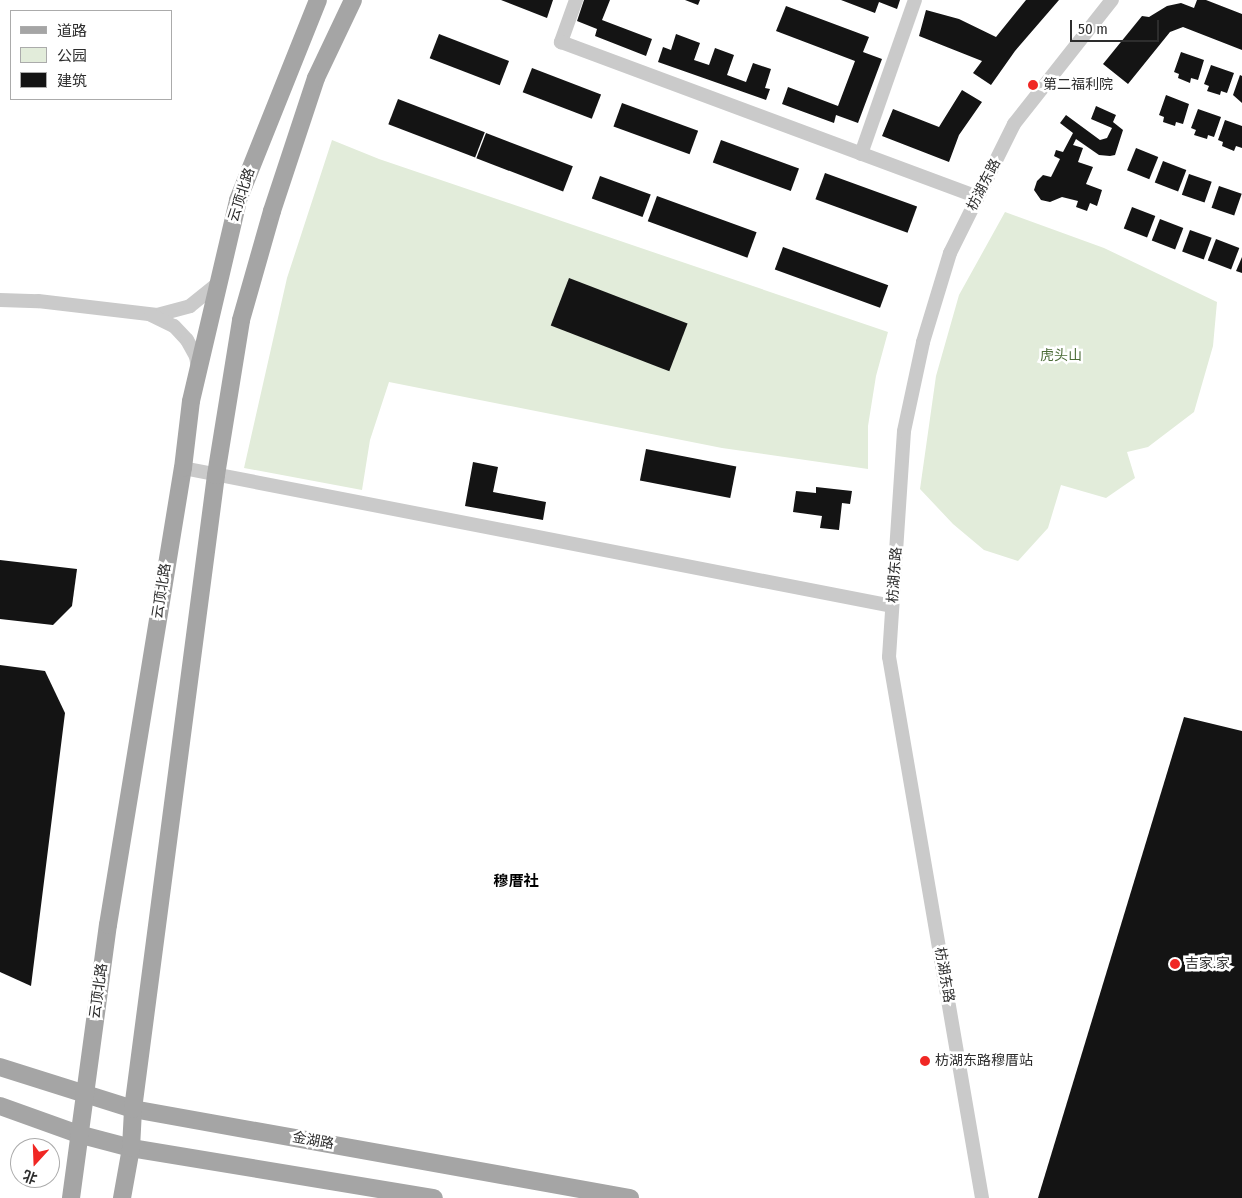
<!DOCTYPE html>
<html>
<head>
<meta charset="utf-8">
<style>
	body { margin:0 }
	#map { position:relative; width:1242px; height:1198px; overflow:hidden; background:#fff; font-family:"Fira Sans Condensed","Noto Sans SC",sans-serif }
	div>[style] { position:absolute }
	.green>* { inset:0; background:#e2ecda }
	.building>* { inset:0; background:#141414; transform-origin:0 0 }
	.minor>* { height:14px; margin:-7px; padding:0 7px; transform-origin:7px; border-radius:7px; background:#cacaca }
	.major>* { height:18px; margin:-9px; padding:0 9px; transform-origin:9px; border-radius:9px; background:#a5a5a5 }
	.dots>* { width:14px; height:14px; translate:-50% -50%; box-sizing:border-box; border:2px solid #fff; border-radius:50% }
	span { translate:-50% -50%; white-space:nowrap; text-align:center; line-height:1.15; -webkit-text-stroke:5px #fff; paint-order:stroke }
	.poi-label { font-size:14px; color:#2d2d2d }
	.left { translate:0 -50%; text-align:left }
	.street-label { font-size:14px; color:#2d2d2d }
	.park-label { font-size:14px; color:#4c6c38 }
	.neighbourhood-label { font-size:15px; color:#000; font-weight:700 }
	.legend { position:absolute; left:10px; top:10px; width:162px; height:90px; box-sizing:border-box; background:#fff; border:1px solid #ababab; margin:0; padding:6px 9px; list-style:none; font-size:15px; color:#2d2d2d }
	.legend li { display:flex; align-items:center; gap:10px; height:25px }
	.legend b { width:25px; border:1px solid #ababab }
	.north { position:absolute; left:10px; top:1138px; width:50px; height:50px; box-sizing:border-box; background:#fff; border:1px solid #ababab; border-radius:50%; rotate:200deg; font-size:14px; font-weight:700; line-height:20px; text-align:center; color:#2d2d2d }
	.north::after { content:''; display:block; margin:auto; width:18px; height:22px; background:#f02724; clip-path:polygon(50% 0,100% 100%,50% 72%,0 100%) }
	.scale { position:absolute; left:1070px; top:20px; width:89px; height:22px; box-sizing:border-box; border:2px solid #2d2d2d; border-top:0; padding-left:6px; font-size:15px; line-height:18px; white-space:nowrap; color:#2d2d2d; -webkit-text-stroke:4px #fff; paint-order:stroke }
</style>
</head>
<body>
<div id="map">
	<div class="green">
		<div style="clip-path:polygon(332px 140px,379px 159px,888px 332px,876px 376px,868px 426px,868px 469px,722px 448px,389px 382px,370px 440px,362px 490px,244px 468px,287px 278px)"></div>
		<div style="clip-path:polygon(1005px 212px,1104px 248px,1217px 302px,1213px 346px,1194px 412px,1148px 447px,1127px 452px,1135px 478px,1106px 498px,1061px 485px,1048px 528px,1018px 561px,984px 550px,953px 524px,920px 489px,936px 376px,959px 295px)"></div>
	</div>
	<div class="building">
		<div style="clip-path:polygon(501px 0,553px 0,547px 18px)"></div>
		<div style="clip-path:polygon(584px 0,610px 0,602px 20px,652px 39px,646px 56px,595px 36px,597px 29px,577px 21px)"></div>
		<div style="clip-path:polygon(685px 0,700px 0,698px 5px)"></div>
		<div style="clip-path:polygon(841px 0,900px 0,897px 9px,879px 2px,875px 13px)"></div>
		<div style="clip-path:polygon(1026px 0,1059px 0,1015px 51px,991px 85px,973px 73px,982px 61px,919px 36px,926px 10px,959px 19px,996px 37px)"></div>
		<div style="clip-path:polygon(1197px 0,1206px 0,1242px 14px,1242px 50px,1183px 27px,1170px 32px,1128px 84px,1103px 64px,1142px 16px,1149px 17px,1167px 6px,1181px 3px,1194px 8px)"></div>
		<div style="clip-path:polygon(786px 6px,869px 37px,863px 52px,882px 59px,858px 123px,836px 115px,834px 123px,782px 104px,788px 87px,838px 106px,855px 61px,776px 31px)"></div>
		<div style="left:439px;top:34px;width:75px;height:26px;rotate:21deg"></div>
		<div style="clip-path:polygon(676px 34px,700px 43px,694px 60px,709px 65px,715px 48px,734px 55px,727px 75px,746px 82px,753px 63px,771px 69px,765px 88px,770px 89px,766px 100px,658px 62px,663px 47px,671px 50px)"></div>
		<div style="clip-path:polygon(1181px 52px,1204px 60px,1198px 80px,1191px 78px,1190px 83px,1178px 78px,1179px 74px,1174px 72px)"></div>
		<div style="clip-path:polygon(1211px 65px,1234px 73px,1227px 93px,1221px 91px,1220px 95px,1207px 91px,1209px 86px,1204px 84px)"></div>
		<div style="left:532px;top:68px;width:74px;height:26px;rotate:21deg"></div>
		<div style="clip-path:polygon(1240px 75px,1242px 76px,1242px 103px,1233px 95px)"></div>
		<div style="clip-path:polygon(962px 90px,982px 102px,959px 135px,949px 162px,882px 136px,893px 109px,939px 127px)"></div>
		<div style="clip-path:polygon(1166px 95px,1189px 104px,1183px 124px,1176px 122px,1175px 126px,1163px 122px,1164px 117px,1159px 115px)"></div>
		<div style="left:398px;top:99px;width:93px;height:27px;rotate:21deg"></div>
		<div style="left:622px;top:103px;width:81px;height:25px;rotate:20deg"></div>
		<div style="clip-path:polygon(1096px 106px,1116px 115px,1113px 122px,1123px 130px,1115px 155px,1110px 156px,1099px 155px,1076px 139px,1073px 145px,1083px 148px,1078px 162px,1093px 167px,1086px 184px,1102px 190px,1097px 206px,1090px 203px,1087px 211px,1076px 207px,1078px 201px,1062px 197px,1050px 202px,1041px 200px,1034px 190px,1037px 181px,1043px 175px,1051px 177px,1060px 159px,1054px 156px,1056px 150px,1063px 152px,1073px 133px,1060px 123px,1066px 115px,1100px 140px,1107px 138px,1112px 128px,1091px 119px)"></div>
		<div style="clip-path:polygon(1198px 109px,1221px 117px,1214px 137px,1208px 135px,1207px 139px,1194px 135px,1196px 130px,1191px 128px)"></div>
		<div style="clip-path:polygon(1225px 120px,1242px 126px,1242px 148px,1236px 146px,1234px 151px,1222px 146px,1223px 142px,1218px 140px)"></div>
		<div style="left:486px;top:133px;width:93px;height:27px;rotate:21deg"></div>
		<div style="left:721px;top:140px;width:83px;height:24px;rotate:20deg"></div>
		<div style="left:1136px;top:148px;width:24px;height:24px;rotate:22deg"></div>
		<div style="left:1163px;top:161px;width:25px;height:23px;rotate:21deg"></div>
		<div style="left:825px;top:173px;width:98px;height:28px;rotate:20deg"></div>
		<div style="left:1189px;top:174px;width:24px;height:22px;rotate:19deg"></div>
		<div style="left:600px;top:176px;width:54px;height:24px;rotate:20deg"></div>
		<div style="left:1219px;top:186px;width:24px;height:23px;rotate:19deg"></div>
		<div style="left:657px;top:196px;width:106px;height:27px;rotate:20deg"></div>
		<div style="left:1132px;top:207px;width:25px;height:23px;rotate:21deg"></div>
		<div style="left:1160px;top:219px;width:25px;height:23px;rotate:21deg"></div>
		<div style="left:1190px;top:230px;width:23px;height:23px;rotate:20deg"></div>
		<div style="left:1216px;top:239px;width:25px;height:23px;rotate:21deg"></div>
		<div style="left:783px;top:247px;width:112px;height:24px;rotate:20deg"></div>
		<div style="clip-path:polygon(1242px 257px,1242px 273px,1236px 271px)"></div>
		<div style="left:569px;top:278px;width:127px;height:51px;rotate:21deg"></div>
		<div style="left:646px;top:449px;width:92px;height:32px;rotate:11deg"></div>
		<div style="clip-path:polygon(473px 462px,498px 467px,493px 492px,546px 502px,543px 520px,465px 506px)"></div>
		<div style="clip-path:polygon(816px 487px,852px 491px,850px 504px,842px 503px,839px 530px,820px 528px,822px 516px,793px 512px,796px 491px,816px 493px)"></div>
		<div style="clip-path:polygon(0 560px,77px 569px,72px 606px,53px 625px,0 619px)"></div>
		<div style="clip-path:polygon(0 665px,45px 671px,65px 713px,31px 986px,0 972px)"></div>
		<div style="clip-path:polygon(1184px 717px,1242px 731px,1242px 1198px,1038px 1198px)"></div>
	</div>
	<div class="minor">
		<div style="left:576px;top:0;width:45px;rotate:109.7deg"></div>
		<div style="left:561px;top:42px;width:444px;rotate:20.4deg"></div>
		<div style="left:861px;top:154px;width:163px;rotate:-70.7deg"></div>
		<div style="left:0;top:300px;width:38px;rotate:2deg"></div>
		<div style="left:38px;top:301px;width:120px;rotate:6.7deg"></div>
		<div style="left:157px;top:315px;width:34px;rotate:-15deg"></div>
		<div style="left:190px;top:306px;width:36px;rotate:-39deg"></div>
		<div style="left:151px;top:315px;width:25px;rotate:26deg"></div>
		<div style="left:174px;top:326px;width:19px;rotate:47deg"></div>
		<div style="left:187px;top:340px;width:18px;rotate:61deg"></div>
		<div style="left:196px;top:356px;width:13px;rotate:81deg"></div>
		<div style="left:183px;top:468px;width:722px;rotate:11.01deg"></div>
		<div style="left:982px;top:1198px;width:549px;rotate:-99.75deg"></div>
		<div style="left:889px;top:657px;width:226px;rotate:-86.2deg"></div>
		<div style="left:904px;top:431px;width:91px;rotate:-77.9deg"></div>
		<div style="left:923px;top:342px;width:93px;rotate:-73.1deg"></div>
		<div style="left:950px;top:253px;width:144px;rotate:-63.6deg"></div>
		<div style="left:1014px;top:124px;width:158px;rotate:-51.7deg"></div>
	</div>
	<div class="major">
		<div style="left:0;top:1067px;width:139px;rotate:17.5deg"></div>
		<div style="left:133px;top:1109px;width:505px;rotate:10.15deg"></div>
		<div style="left:0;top:1106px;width:83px;rotate:19.7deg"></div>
		<div style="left:78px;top:1134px;width:55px;rotate:14.8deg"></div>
		<div style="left:131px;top:1148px;width:307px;rotate:9.4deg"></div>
		<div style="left:71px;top:1198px;width:275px;rotate:-82.3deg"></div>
		<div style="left:108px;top:925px;width:463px;rotate:-80.7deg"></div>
		<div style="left:183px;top:468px;width:67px;rotate:-83.2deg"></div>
		<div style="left:191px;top:401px;width:206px;rotate:-76.8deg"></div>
		<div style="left:238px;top:200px;width:215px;rotate:-68.2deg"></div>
		<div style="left:122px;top:1198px;width:51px;rotate:-79.8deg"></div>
		<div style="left:131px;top:1148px;width:39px;rotate:-87deg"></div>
		<div style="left:133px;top:1109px;width:639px;rotate:-82.54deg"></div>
		<div style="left:216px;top:475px;width:157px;rotate:-80.8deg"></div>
		<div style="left:241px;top:320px;width:113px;rotate:-74.1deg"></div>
		<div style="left:272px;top:211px;width:140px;rotate:-71.7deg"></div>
		<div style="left:316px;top:78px;width:86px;rotate:-64.6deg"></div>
	</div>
	<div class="dots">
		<div style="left:1033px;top:85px;background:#f02724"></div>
		<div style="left:1175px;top:964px;background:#f02724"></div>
		<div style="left:925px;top:1061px;background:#f02724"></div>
	</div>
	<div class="poi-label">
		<span class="left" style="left:1043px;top:85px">第二福利院</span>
		<span class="left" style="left:1185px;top:964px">吉家.家</span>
		<span class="left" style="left:935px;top:1061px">枋湖东路穆厝站</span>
	</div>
	<div class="street-label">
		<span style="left:984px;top:185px;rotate:-63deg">枋湖东路</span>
		<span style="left:242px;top:195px;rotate:-72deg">云顶北路</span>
		<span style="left:895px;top:575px;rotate:-86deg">枋湖东路</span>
		<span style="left:162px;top:591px;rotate:-81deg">云顶北路</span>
		<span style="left:944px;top:975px;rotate:80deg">枋湖东路</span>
		<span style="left:99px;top:991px;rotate:-82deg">云顶北路</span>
		<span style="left:313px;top:1141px;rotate:10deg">金湖路</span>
	</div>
	<div class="park-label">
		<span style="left:1061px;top:356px">虎头山</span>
	</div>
	<div class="neighbourhood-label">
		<span style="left:516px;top:882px">穆厝社</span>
	</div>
	<ul class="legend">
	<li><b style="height:6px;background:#a5a5a5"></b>道路</li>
	<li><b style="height:14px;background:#e2ecda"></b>公园</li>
	<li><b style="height:14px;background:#141414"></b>建筑</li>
	</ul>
	<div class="north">北</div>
	<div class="scale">50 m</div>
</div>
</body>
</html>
